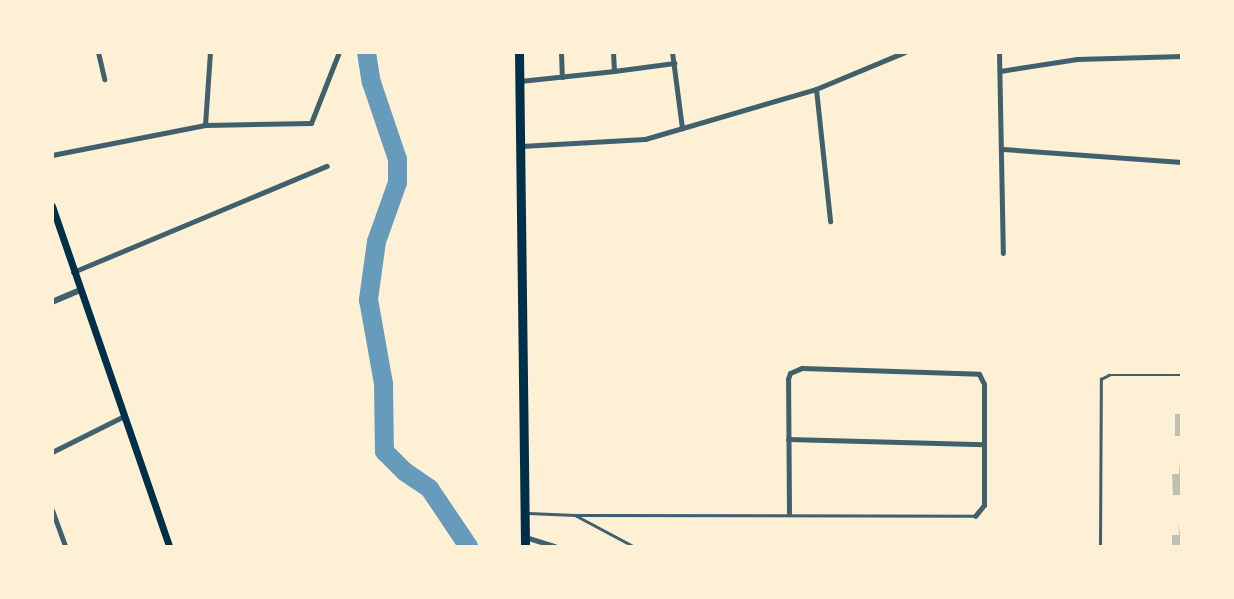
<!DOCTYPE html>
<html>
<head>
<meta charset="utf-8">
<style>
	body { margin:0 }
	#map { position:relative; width:1234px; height:599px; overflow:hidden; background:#fdf0d5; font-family:"Archivo Narrow",sans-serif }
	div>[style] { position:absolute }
	.river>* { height:19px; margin:-9.5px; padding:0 9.5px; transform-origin:9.5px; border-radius:9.5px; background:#669bbc }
	.building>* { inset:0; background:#bec0b2; transform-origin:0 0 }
	.service>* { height:2.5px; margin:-1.25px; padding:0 1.25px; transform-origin:1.25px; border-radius:1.25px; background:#3f606c }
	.minor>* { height:5px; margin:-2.5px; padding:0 2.5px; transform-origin:2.5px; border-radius:2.5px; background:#3f606c }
	.tertiary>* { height:6px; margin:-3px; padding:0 3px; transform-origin:3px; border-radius:3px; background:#3f606c }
	.secondary>* { height:7px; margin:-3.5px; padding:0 3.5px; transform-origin:3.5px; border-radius:3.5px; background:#003049 }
	.trunk>* { height:9px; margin:-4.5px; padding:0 4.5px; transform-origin:4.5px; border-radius:4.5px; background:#003049 }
	span { translate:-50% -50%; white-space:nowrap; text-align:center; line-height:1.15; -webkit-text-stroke:5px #fdf0d5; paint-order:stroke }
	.frame { position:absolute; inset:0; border:54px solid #fdf0d5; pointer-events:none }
</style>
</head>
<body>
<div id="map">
	<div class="river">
		<div style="left:366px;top:52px;width:30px;rotate:81deg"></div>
		<div style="left:371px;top:82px;width:81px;rotate:71.3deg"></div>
		<div style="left:397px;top:159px;width:23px;rotate:90deg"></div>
		<div style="left:397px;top:182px;width:63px;rotate:109.6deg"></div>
		<div style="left:376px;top:241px;width:59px;rotate:97.9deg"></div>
		<div style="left:368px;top:299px;width:85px;rotate:79.9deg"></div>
		<div style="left:383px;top:383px;width:68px;rotate:89.2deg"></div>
		<div style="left:384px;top:451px;width:28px;rotate:45deg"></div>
		<div style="left:404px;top:471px;width:30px;rotate:34deg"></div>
		<div style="left:429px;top:488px;width:70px;rotate:56.1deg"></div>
	</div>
	<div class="building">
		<div style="left:1175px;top:414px;width:7px;height:22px"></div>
		<div style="clip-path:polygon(1179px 461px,1182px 495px,1173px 495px,1172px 474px,1179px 474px)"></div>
		<div style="clip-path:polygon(1178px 522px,1182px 546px,1172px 546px,1172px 535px,1179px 535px)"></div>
	</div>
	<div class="service">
		<div style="left:528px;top:513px;width:47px;rotate:2.4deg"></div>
		<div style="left:575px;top:515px;width:66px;rotate:28.1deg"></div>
		<div style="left:575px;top:515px;width:399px;rotate:0.1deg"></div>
		<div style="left:1100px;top:546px;width:167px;rotate:-89.7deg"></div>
		<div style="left:1101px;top:379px;width:9px;rotate:-27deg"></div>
		<div style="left:1109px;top:375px;width:73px"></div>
	</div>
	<div class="minor">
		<div style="left:98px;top:52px;width:28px;rotate:77deg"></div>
		<div style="left:561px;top:52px;width:25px;rotate:88deg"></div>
		<div style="left:672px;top:52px;width:77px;rotate:82.5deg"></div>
		<div style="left:999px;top:52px;width:201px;rotate:88.9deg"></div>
		<div style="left:614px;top:71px;width:61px;rotate:-7.6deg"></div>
		<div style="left:1000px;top:71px;width:78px;rotate:-8.9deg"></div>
		<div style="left:1077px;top:59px;width:105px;rotate:-1.6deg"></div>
		<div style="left:520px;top:81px;width:95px;rotate:-6.1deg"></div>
		<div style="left:614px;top:71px;width:19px;rotate:-93deg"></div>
		<div style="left:816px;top:89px;width:133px;rotate:83.9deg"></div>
		<div style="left:205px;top:125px;width:73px;rotate:-86.1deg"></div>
		<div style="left:521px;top:146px;width:124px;rotate:-3.2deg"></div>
		<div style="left:645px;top:139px;width:178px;rotate:-16.3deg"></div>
		<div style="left:816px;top:89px;width:96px;rotate:-22.6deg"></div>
		<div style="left:1003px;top:149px;width:179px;rotate:4.2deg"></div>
		<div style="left:52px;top:155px;width:156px;rotate:-11.1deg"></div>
		<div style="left:205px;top:125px;width:106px;rotate:-1.1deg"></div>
		<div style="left:311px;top:123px;width:76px;rotate:-68.5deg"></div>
		<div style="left:73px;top:272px;width:275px;rotate:-22.7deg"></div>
		<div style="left:788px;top:439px;width:196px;rotate:1.5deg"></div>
		<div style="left:52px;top:452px;width:80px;rotate:-26.6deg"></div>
		<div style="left:52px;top:510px;width:38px;rotate:70deg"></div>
		<div style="left:789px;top:513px;width:134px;rotate:-90.4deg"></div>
		<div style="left:788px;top:379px;width:6px;rotate:-72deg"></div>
		<div style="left:790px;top:373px;width:13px;rotate:-23deg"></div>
		<div style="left:802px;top:368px;width:177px;rotate:1.9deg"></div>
		<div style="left:979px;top:374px;width:11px;rotate:63deg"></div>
		<div style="left:984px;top:384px;width:121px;rotate:90deg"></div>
		<div style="left:984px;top:505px;width:14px;rotate:129deg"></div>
		<div style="left:525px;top:537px;width:31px;rotate:17deg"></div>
	</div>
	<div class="tertiary">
		<div style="left:52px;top:302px;width:28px;rotate:-23deg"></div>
	</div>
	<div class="secondary">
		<div style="left:52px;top:206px;width:360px;rotate:71deg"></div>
	</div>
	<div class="trunk">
		<div style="left:519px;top:52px;width:494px;rotate:89.3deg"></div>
	</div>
	<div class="frame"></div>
</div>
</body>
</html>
